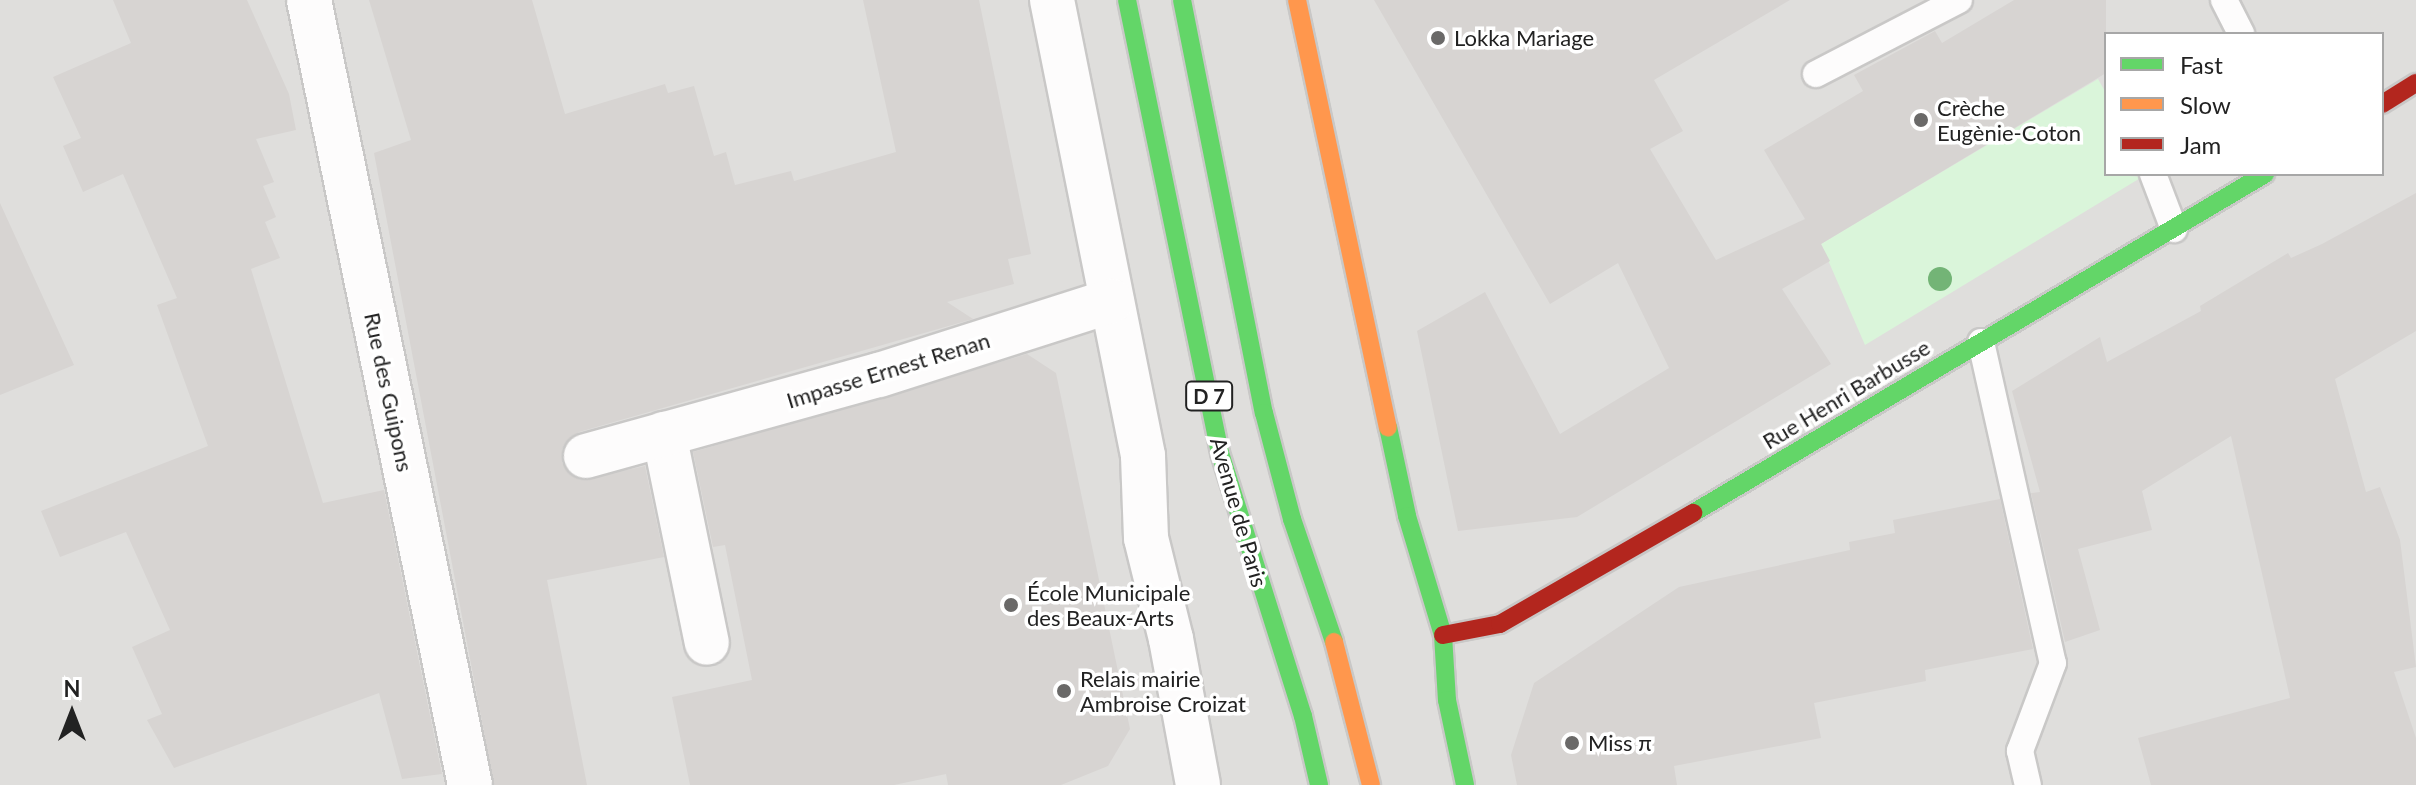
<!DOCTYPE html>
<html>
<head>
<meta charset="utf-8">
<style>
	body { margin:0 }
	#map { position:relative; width:2416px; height:785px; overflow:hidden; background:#f0eeeb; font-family:Lato,sans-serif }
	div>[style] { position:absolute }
	.residential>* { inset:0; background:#dfdedc }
	.park>* { inset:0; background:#daf5da }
	.building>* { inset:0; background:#d7d4d2 }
	.roads { filter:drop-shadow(2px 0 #c9c8c7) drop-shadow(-2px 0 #c9c8c7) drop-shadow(0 2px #c9c8c7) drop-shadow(0 -2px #c9c8c7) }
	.lane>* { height:26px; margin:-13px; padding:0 13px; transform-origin:13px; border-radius:13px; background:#fdfcfc }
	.street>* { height:44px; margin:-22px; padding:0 22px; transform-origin:22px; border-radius:22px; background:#fdfcfc }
	.fast>* { height:18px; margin:-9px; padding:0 9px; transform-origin:9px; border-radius:9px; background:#63d668 }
	.slow>* { height:18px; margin:-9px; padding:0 9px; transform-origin:9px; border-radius:9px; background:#ff974d }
	.jam>* { height:18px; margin:-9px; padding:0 9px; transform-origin:9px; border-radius:9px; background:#b3261e }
	.trees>* { width:24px; height:24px; margin:-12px; border-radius:50%; background:#73b476 }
	.dots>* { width:22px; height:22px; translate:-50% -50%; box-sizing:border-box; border:4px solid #fff; border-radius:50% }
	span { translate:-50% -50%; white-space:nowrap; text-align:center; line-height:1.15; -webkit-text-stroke:7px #fff; paint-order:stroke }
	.shield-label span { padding:2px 6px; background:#fff; border:2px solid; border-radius:6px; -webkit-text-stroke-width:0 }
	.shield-label { font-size:20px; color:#222; font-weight:700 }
	.poi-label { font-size:22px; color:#222 }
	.left { translate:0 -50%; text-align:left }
	.street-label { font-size:22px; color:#222 }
	.legend { position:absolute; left:2104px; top:32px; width:280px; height:144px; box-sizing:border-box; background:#fff; border:2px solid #a7a7a7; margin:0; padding:10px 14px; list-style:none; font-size:24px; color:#222 }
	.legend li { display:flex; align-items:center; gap:16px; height:40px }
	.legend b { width:40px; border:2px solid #a7a7a7 }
	.north { position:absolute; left:32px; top:673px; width:80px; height:80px; -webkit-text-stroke:6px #fff; paint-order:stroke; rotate:0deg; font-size:22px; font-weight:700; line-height:32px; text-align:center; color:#222 }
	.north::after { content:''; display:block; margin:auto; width:28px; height:36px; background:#222; clip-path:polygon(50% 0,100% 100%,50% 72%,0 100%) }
</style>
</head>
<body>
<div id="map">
	<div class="residential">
		<div style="clip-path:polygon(evenodd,0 0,2416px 0,2416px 785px,0 785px,0 0,2106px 34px,2382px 34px,2382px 174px,2106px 174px,2106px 34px)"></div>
	</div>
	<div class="park">
		<div style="clip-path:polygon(2098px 79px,2106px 93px,2106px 174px,2142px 177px,1865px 345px,1821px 244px)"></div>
	</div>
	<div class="building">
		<div style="clip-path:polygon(113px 0,247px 0,289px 94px,296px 130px,256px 139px,274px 182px,263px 186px,276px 217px,265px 222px,280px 258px,251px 269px,323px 503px,384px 490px,442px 774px,402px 779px,379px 693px,174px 768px,147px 720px,162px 714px,132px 647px,170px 630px,126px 532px,60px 557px,41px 511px,208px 446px,157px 305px,177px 298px,123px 174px,83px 192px,63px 146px,81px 138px,53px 77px,131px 43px)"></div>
		<div style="clip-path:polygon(369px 0,532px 0,565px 114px,665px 84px,668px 93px,694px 86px,714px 156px,726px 152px,735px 185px,791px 171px,794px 181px,896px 152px,863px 0,979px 0,1031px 254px,1008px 259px,1014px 284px,947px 302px,973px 319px,579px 432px,562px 449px,562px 463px,580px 480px,645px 466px,664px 557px,547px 580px,587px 785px,494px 785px,374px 153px,411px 140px)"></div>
		<div style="clip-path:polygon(1374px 0,1790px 0,1654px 80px,1683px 131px,1650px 149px,1716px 260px,1805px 219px,1764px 150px,1863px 91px,1854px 75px,1935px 31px,1942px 43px,2014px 0,2106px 0,2106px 73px,1821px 244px,1830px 261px,1782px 289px,1831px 364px,1577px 517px,1458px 531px,1417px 331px,1485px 292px,1560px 434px,1669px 368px,1618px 263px,1550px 304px)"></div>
		<div style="clip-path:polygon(2416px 193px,2416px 331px,2335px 379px,2366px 492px,2380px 487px,2400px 540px,2416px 667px,2394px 672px,2416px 738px,2416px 785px,2151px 785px,2138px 738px,2290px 698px,2231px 436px,2142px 491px,2152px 530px,2078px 549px,2100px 630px,2065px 642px,2031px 493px,2040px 492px,2012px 391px,2100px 337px,2107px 362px,2201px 311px,2200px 306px,2288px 253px,2291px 258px,2322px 244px)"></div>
		<div style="clip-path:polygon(0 203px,74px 365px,0 395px)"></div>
		<div style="clip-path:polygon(1027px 354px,1056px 373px,1130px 729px,1108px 766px,1061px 785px,948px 785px,946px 774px,894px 785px,690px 785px,672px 697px,752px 680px,725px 545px,713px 547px,693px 452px)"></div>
		<div style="clip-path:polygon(2000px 499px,2033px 649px,1925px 670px,1926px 681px,1814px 703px,1821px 738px,1674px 766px,1677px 785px,1517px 785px,1511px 755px,1534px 683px,1679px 587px,1850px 550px,1849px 542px,1895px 533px,1893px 520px)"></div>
	</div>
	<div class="roads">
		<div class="lane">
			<div style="left:2224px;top:0;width:38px;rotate:63deg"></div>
			<div style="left:1816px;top:74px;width:161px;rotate:-27.4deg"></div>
			<div style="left:2153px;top:174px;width:59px;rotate:69.1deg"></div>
			<div style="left:1981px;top:342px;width:329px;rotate:77.4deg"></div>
			<div style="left:2053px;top:663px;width:94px;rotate:110.6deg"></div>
			<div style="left:2020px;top:751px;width:35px;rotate:77deg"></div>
		</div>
		<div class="street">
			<div style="left:309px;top:0;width:801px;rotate:78.41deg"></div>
			<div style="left:1052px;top:0;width:465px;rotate:78.7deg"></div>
			<div style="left:1143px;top:456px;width:82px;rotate:87.9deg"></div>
			<div style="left:1146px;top:538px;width:104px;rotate:76.1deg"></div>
			<div style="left:1171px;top:639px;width:148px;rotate:79.5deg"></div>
			<div style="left:664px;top:434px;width:213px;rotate:78.4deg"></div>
			<div style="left:586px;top:456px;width:304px;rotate:-15.5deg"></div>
			<div style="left:879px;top:375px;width:244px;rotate:-17.7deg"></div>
		</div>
		<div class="fast">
			<div style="left:1127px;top:0;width:462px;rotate:78.4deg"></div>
			<div style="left:1220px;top:453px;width:276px;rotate:72.5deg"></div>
			<div style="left:1303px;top:716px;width:71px;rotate:76.9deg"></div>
			<div style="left:1182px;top:0;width:421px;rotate:78.8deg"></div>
			<div style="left:1264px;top:413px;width:110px;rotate:75.2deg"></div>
			<div style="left:1292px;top:519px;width:130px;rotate:71.1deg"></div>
			<div style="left:1388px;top:427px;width:91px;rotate:77.9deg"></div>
			<div style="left:1407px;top:516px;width:124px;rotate:73.2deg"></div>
			<div style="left:1443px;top:635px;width:65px;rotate:86.5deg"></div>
			<div style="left:1447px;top:700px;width:87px;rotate:78deg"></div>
			<div style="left:1693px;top:513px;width:665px;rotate:-30.65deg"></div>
		</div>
		<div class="slow">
			<div style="left:1297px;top:0;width:437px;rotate:78deg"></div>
			<div style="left:1334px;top:642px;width:148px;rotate:75.5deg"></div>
		</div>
		<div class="jam">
			<div style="left:2382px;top:104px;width:40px;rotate:-32deg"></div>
			<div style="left:1443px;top:635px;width:58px;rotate:-10.9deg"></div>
			<div style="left:1500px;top:624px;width:223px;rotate:-29.9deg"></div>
		</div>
	</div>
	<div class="trees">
		<div style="left:1940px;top:279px"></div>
	</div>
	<div class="dots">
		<div style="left:1438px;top:38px;background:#6a6968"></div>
		<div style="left:1921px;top:120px;background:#6a6968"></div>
		<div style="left:1011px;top:605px;background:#6a6968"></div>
		<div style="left:1064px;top:691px;background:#6a6968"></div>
		<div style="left:1572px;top:743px;background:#6a6968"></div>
	</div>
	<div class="shield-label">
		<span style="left:1209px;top:396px">D 7</span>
	</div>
	<div class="poi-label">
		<span class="left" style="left:1454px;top:38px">Lokka Mariage</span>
		<span class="left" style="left:1937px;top:120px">Crèche<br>Eugènie-Coton</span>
		<span class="left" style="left:1027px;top:605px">École Municipale<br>des Beaux-Arts</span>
		<span class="left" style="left:1080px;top:691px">Relais mairie<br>Ambroise Croizat</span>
		<span class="left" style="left:1588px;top:743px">Miss π</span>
	</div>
	<div class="street-label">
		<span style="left:888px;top:370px;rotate:-17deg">Impasse Ernest Renan</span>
		<span style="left:389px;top:392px;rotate:78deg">Rue des Guipons</span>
		<span style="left:1846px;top:394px;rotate:-31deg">Rue Henri Barbusse</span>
		<span style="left:1239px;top:512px;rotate:74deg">Avenue de Paris</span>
	</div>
	<ul class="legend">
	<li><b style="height:10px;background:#63d668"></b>Fast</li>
	<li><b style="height:10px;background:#ff974d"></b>Slow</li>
	<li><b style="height:10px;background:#b3261e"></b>Jam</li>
	</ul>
	<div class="north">N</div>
</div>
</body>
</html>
